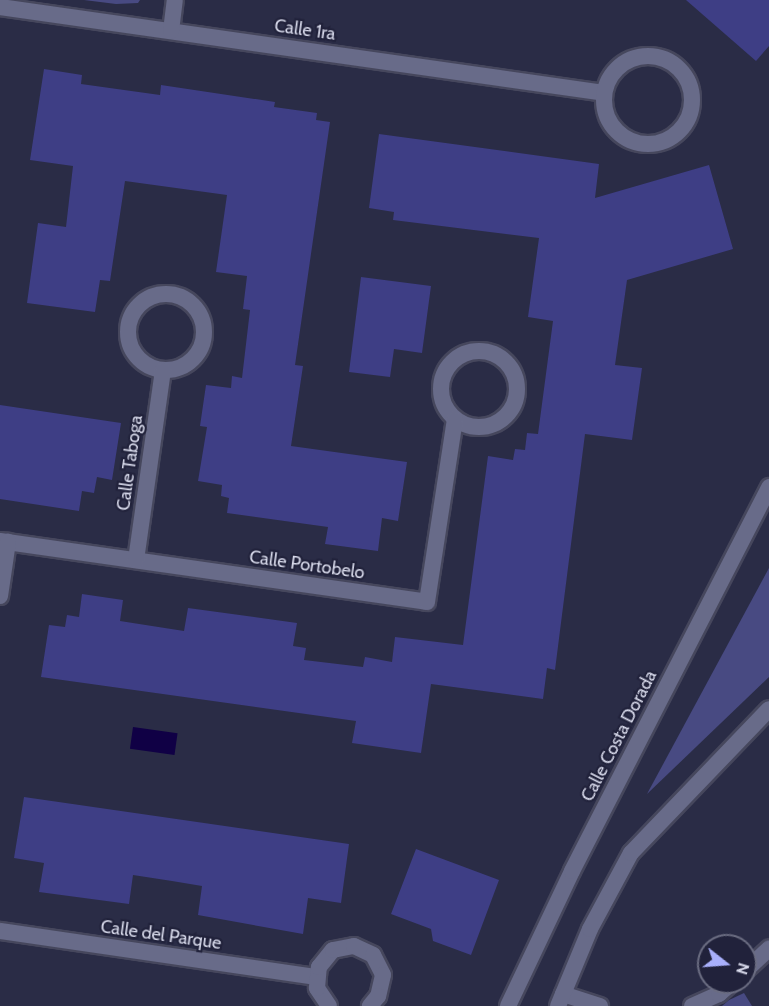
<!DOCTYPE html>
<html>
<head>
<meta charset="utf-8">
<style>
	body { margin:0 }
	#map { position:relative; width:769px; height:1006px; overflow:hidden; background:#2a2c46; font-family:Cabin,sans-serif }
	div>[style] { position:absolute }
	.green>* { inset:0; background:#484a82 }
	.water>* { inset:0; background:#100045; transform-origin:0 0 }
	.building>* { inset:0; background:#3e3e85 }
	.roads { filter:drop-shadow(2px 0 #46475d) drop-shadow(-2px 0 #46475d) drop-shadow(0 2px #46475d) drop-shadow(0 -2px #46475d) }
	.minor>* { height:16px; margin:-8px; padding:0 8px; transform-origin:8px; border-radius:8px; background:#686b89 }
	.minor>.ring { margin:-8px; padding:0; box-sizing:content-box; background:none; border:16px solid #686b89; border-radius:50% }
	.secondary>* { height:16px; margin:-8px; padding:0 8px; transform-origin:8px; border-radius:8px; background:#686b89 }
	span { translate:-50% -50%; white-space:nowrap; text-align:center; line-height:1.15; -webkit-text-stroke:4.5px #21223b; paint-order:stroke }
	.street-label { font-size:18px; color:#d8daeb }
	.north { position:absolute; left:697px; top:934px; width:60px; height:60px; box-sizing:border-box; background:#21223b; border:2px solid #6a6c81; border-radius:50%; rotate:107deg; font-size:16px; font-weight:700; line-height:24px; text-align:center; color:#d8daeb }
	.north::after { content:''; display:block; margin:auto; width:21px; height:27px; background:#a9b0fc; clip-path:polygon(50% 0,100% 100%,50% 72%,0 100%) }
</style>
</head>
<body>
<div id="map">
	<div class="green">
		<div style="clip-path:polygon(84px 0,140px 0,138px 3px,116px 4px)"></div>
		<div style="clip-path:polygon(769px 568px,769px 677px,647px 794px)"></div>
		<div style="clip-path:polygon(744px 993px,752px 1006px,722px 1006px,729px 1000px)"></div>
	</div>
	<div class="water">
		<div style="left:133px;top:727px;width:45px;height:22px;rotate:8deg"></div>
	</div>
	<div class="building">
		<div style="clip-path:polygon(686px 0,769px 0,769px 46px,756px 61px)"></div>
		<div style="clip-path:polygon(44px 69px,82px 75px,81px 84px,160px 95px,161px 85px,275px 102px,274px 107px,317px 113px,316px 120px,330px 122px,295px 365px,303px 366px,291px 446px,407px 462px,398px 521px,382px 518px,378px 551px,325px 544px,328px 527px,227px 513px,229px 498px,221px 496px,222px 485px,198px 481px,207px 427px,200px 426px,206px 385px,231px 388px,232px 376px,242px 378px,250px 310px,243px 309px,247px 276px,216px 272px,227px 195px,125px 181px,110px 281px,100px 280px,95px 312px,27px 303px,38px 223px,66px 227px,73px 166px,30px 160px)"></div>
		<div style="clip-path:polygon(379px 134px,599px 164px,595px 198px,709px 165px,733px 249px,627px 280px,615px 365px,642px 368px,632px 440px,585px 434px,555px 670px,547px 668px,543px 699px,431px 684px,421px 753px,352px 743px,356px 721px,41px 677px,49px 625px,65px 627px,67px 615px,79px 617px,82px 594px,123px 600px,120px 621px,184px 631px,188px 608px,297px 623px,293px 646px,306px 648px,304px 660px,363px 667px,365px 657px,392px 662px,395px 637px,463px 645px,488px 456px,513px 460px,515px 449px,525px 450px,527px 433px,538px 434px,553px 321px,528px 317px,539px 238px,393px 220px,394px 212px,369px 208px)"></div>
		<div style="clip-path:polygon(361px 277px,431px 286px,422px 353px,394px 349px,390px 377px,349px 372px)"></div>
		<div style="clip-path:polygon(0 405px,121px 423px,112px 480px,97px 477px,94px 493px,82px 491px,79px 511px,0 499px)"></div>
		<div style="clip-path:polygon(24px 797px,349px 844px,341px 903px,308px 898px,303px 934px,198px 915px,202px 886px,172px 881px,133px 875px,129px 904px,39px 892px,44px 863px,14px 858px)"></div>
		<div style="clip-path:polygon(416px 849px,499px 880px,471px 955px,433px 941px,431px 929px,391px 914px)"></div>
	</div>
	<div class="roads">
		<div class="minor">
			<div style="left:0;top:7px;width:610px;rotate:8.1deg"></div>
			<div style="left:171px;top:31px;width:31px;rotate:-83deg"></div>
			<div class="ring" style="left:604px;top:56px;width:72px;height:72px"></div>
			<div class="ring" style="left:128px;top:294px;width:60px;height:60px"></div>
			<div class="ring" style="left:441px;top:351px;width:60px;height:60px"></div>
			<div style="left:0;top:541px;width:431px;rotate:8.1deg"></div>
			<div style="left:427px;top:602px;width:184px;rotate:-81.3deg"></div>
			<div style="left:136px;top:560px;width:191px;rotate:-81.9deg"></div>
			<div style="left:0;top:596px;width:55px;rotate:-81.6deg"></div>
			<div style="left:0;top:931px;width:319px;rotate:8.3deg"></div>
			<div style="left:745px;top:971px;width:33px;rotate:-43deg"></div>
			<div style="left:563px;top:994px;width:39px;rotate:18deg"></div>
			<div style="left:329px;top:1006px;width:22px;rotate:-124deg"></div>
			<div style="left:317px;top:988px;width:21px;rotate:-85deg"></div>
			<div style="left:319px;top:967px;width:22px;rotate:-51deg"></div>
			<div style="left:333px;top:950px;width:21px;rotate:-11deg"></div>
			<div style="left:354px;top:946px;width:21px;rotate:25deg"></div>
			<div style="left:373px;top:955px;width:22px;rotate:63deg"></div>
			<div style="left:383px;top:975px;width:22px;rotate:103deg"></div>
			<div style="left:378px;top:996px;width:13px;rotate:129deg"></div>
			<div style="left:692px;top:1006px;width:30px;rotate:-24deg"></div>
			<div style="left:719px;top:994px;width:18px;rotate:-41deg"></div>
		</div>
		<div class="secondary">
			<div style="left:508px;top:1006px;width:149px;rotate:-64.6deg"></div>
			<div style="left:572px;top:871px;width:432px;rotate:-62.8deg"></div>
			<div style="left:558px;top:1006px;width:83px;rotate:-67.4deg"></div>
			<div style="left:590px;top:929px;width:86px;rotate:-61.7deg"></div>
			<div style="left:631px;top:853px;width:199px;rotate:-46.2deg"></div>
		</div>
	</div>
	<div class="street-label">
		<span style="left:305px;top:30px;rotate:8deg">Calle 1ra</span>
		<span style="left:130px;top:463px;rotate:-82deg">Calle Taboga</span>
		<span style="left:307px;top:565px;rotate:8deg">Calle Portobelo</span>
		<span style="left:619px;top:736px;rotate:-63deg">Calle Costa Dorada</span>
		<span style="left:161px;top:935px;rotate:8deg">Calle del Parque</span>
	</div>
	<div class="north">N</div>
</div>
</body>
</html>
